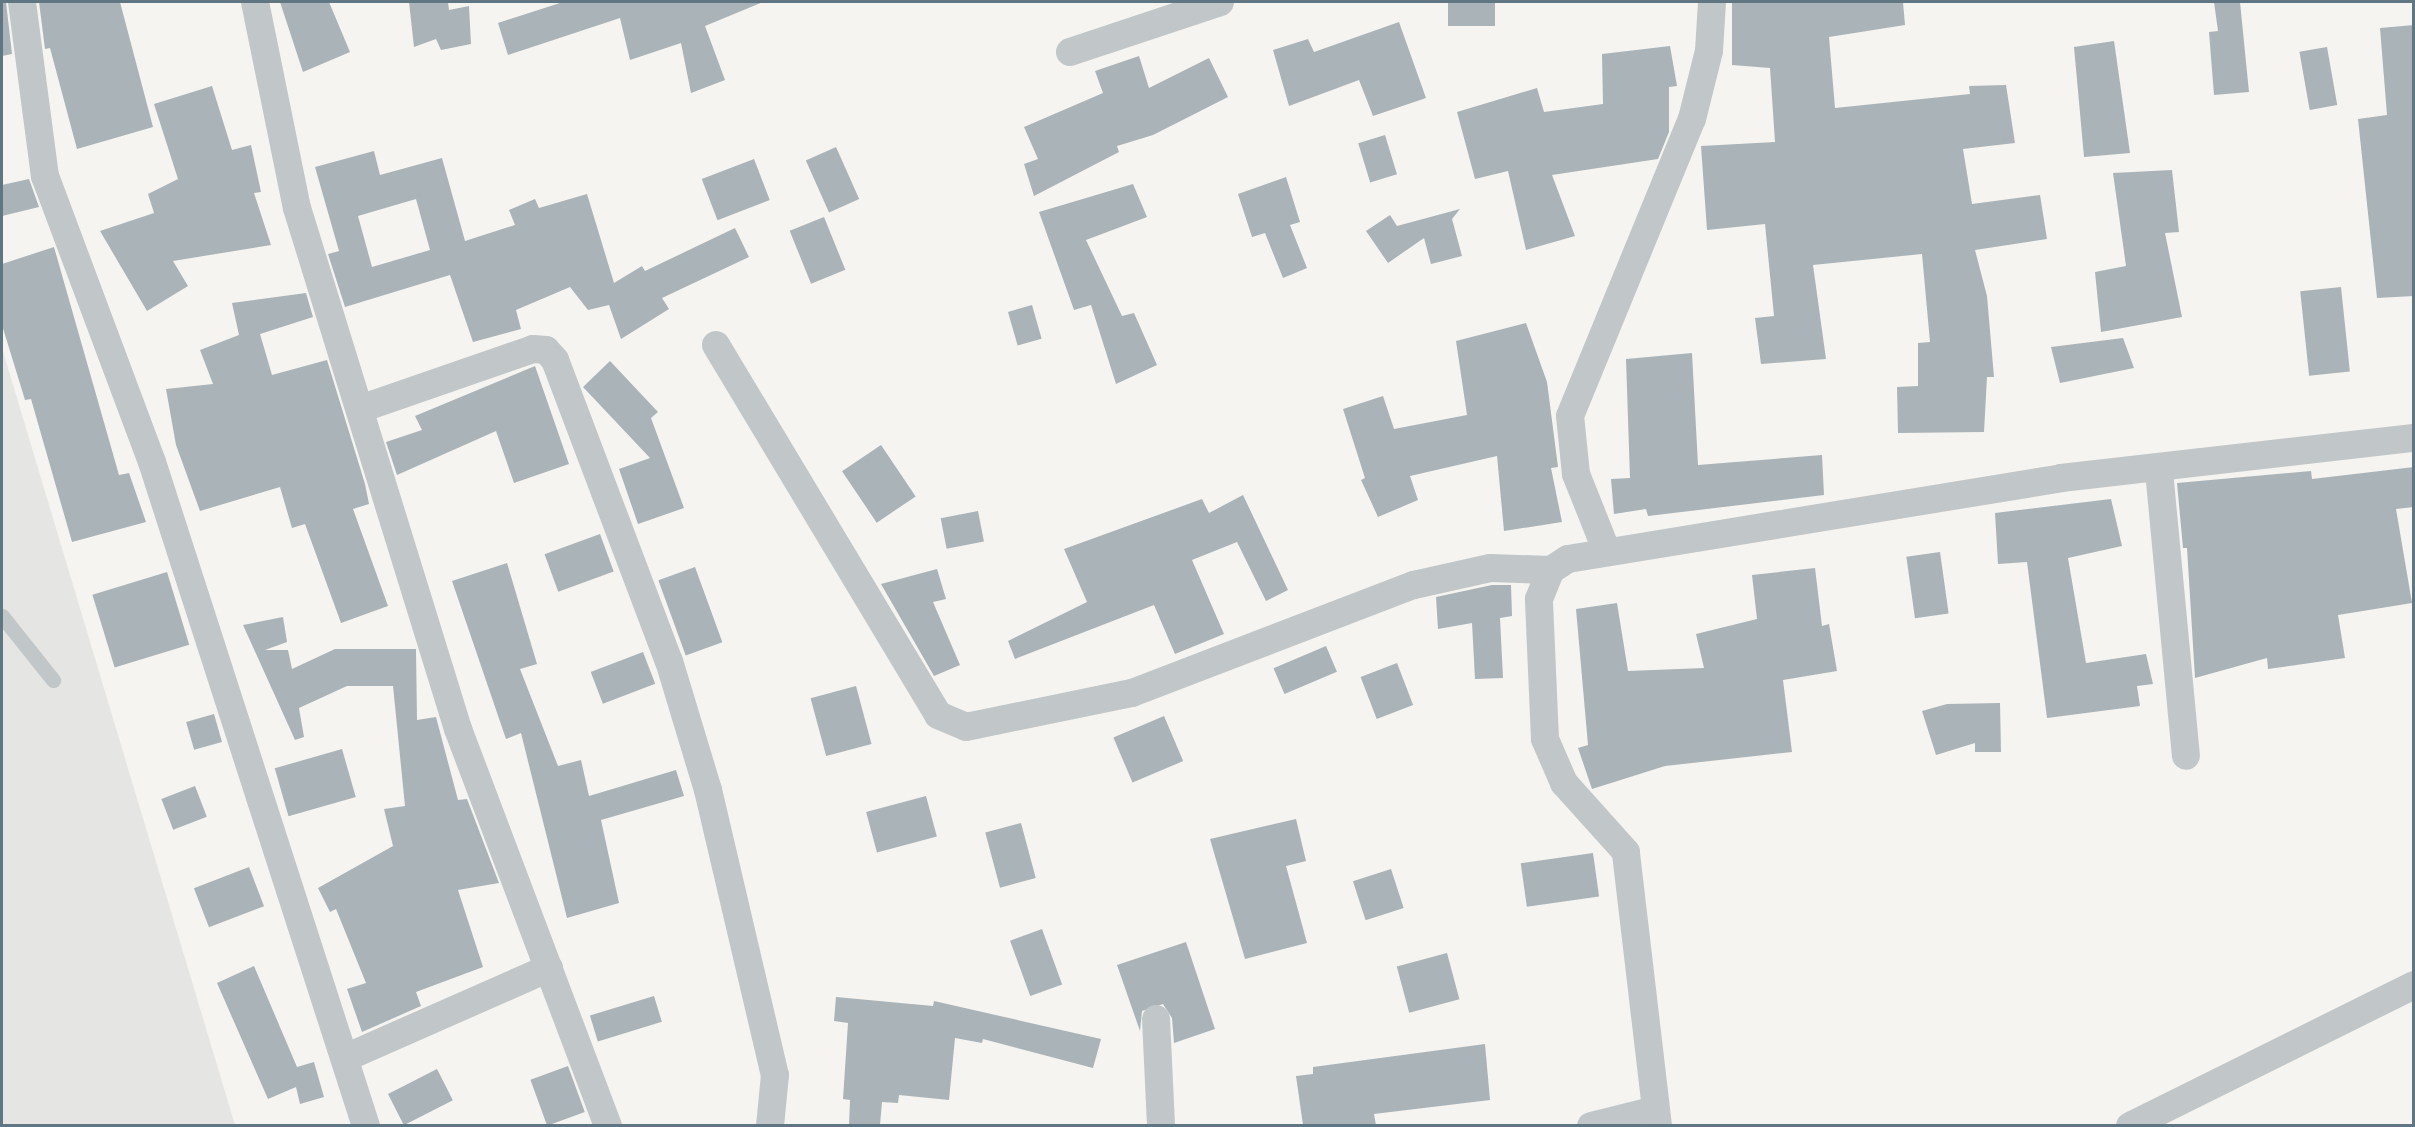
<!DOCTYPE html>
<style>
body{margin:0}
#map{position:relative;width:2415px;height:1127px;overflow:hidden;background:#f5f4f0;font-family:"PT Sans",sans-serif}
div>[style]{position:absolute}
[style*='--x']{left:calc(var(--x)*1px);top:calc(var(--y)*1px);width:calc(var(--w)*1px);rotate:calc(var(--a)*1deg)}
.built>*{inset:0;background:#e5e6e3}
.building>*{inset:0;background:#aab3b8;transform-origin:0 0}
.lane>*{height:15px;margin:-7.5px;padding:0 7.5px;transform-origin:7.5px;border-radius:7.5px;background:#c1c6c8}
.street>*{height:28px;margin:-14px;padding:0 14px;transform-origin:14px;border-radius:14px;background:#c1c6c8}
span{translate:-50% -50%;white-space:nowrap;text-align:center;line-height:1.15;-webkit-text-stroke:6px #fff;paint-order:stroke}
.frame{position:absolute;inset:0;border:3px solid #617683;pointer-events:none}
</style>
<div id="map">
<div class="built">
<i style="clip-path:polygon(2px 346px,2px 348px,235px 1125px,2px 1125px)"></i>
</div>
<div class="building">
<i style="clip-path:polygon(2px 2px,6px 2px,12px 54px,2px 56px)"></i>
<i style="clip-path:polygon(39px 2px,120px 2px,153px 127px,77px 149px,50px 48px,45px 49px)"></i>
<i style="clip-path:polygon(280px 2px,329px 2px,350px 52px,303px 72px)"></i>
<i style="clip-path:polygon(409px 2px,448px 2px,449px 10px,469px 6px,471px 44px,441px 50px,436px 39px,414px 47px)"></i>
<i style="clip-path:polygon(563px 2px,763px 2px,705px 26px,725px 80px,691px 93px,681px 43px,630px 60px,620px 18px,508px 55px,498px 23px)"></i>
<i style="left:1448px;top:2px;width:47px;height:24px"></i>
<i style="clip-path:polygon(1732px 2px,1903px 2px,1905px 25px,1829px 37px,1835px 108px,1970px 94px,1969px 86px,2006px 85px,2015px 143px,1963px 149px,1972px 204px,2040px 195px,2047px 239px,1975px 250px,1987px 296px,1994px 377px,1987px 377px,1984px 432px,1898px 433px,1897px 387px,1918px 386px,1918px 343px,1930px 342px,1922px 254px,1813px 265px,1826px 359px,1761px 364px,1755px 318px,1774px 316px,1765px 224px,1707px 230px,1701px 146px,1775px 142px,1770px 68px,1732px 65px)"></i>
<i style="clip-path:polygon(2214px 2px,2240px 2px,2249px 92px,2214px 95px,2209px 32px,2218px 31px)"></i>
<i style="clip-path:polygon(1399px 22px,1426px 98px,1373px 116px,1359px 80px,1289px 106px,1273px 50px,1308px 39px,1314px 52px)"></i>
<i style="clip-path:polygon(2414px 25px,2414px 296px,2377px 298px,2358px 119px,2387px 115px,2380px 28px)"></i>
<i style="clip-path:polygon(2114px 41px,2130px 153px,2084px 157px,2074px 47px)"></i>
<i style="clip-path:polygon(1670px 46px,1677px 86px,1669px 87px,1669px 132px,1658px 159px,1552px 175px,1575px 236px,1526px 250px,1508px 171px,1475px 179px,1457px 112px,1537px 88px,1544px 112px,1603px 104px,1602px 54px)"></i>
<i style="left:2327px;top:47px;width:59px;height:28px;rotate:80deg"></i>
<i style="clip-path:polygon(1139px 56px,1149px 88px,1209px 58px,1228px 97px,1153px 135px,1117px 146px,1119px 152px,1034px 196px,1024px 164px,1038px 159px,1024px 127px,1103px 93px,1095px 71px)"></i>
<i style="clip-path:polygon(212px 86px,232px 150px,251px 145px,261px 192px,254px 193px,271px 245px,173px 261px,188px 286px,147px 311px,100px 231px,154px 213px,148px 194px,178px 179px,154px 104px)"></i>
<i style="left:1385px;top:135px;width:41px;height:28px;rotate:73deg"></i>
<i style="left:836px;top:147px;width:57px;height:33px;rotate:66deg"></i>
<i style="clip-path:polygon(evenodd,374px 151px,380px 175px,442px 158px,465px 241px,515px 225px,509px 210px,535px 199px,539px 208px,587px 194px,614px 283px,642px 266px,645px 271px,735px 228px,749px 257px,662px 298px,669px 309px,621px 339px,609px 305px,588px 310px,570px 287px,516px 310px,521px 329px,473px 342px,450px 275px,345px 307px,328px 254px,339px 251px,315px 167px,374px 151px,416px 199px,430px 250px,372px 267px,358px 216px,416px 199px)"></i>
<i style="left:754px;top:159px;width:44px;height:56px;rotate:69deg"></i>
<i style="clip-path:polygon(2172px 170px,2179px 232px,2165px 233px,2182px 317px,2101px 332px,2095px 272px,2126px 266px,2113px 173px)"></i>
<i style="clip-path:polygon(1286px 177px,1300px 222px,1290px 225px,1307px 268px,1283px 278px,1265px 233px,1252px 237px,1238px 194px)"></i>
<i style="clip-path:polygon(29px 179px,39px 207px,2px 216px,2px 185px)"></i>
<i style="clip-path:polygon(1133px 184px,1147px 217px,1086px 240px,1122px 316px,1134px 313px,1157px 365px,1116px 384px,1091px 305px,1074px 310px,1039px 212px)"></i>
<i style="clip-path:polygon(1460px 209px,1452px 219px,1462px 256px,1431px 264px,1424px 238px,1388px 263px,1366px 231px,1390px 215px,1397px 226px)"></i>
<i style="left:824px;top:217px;width:57px;height:37px;rotate:68deg"></i>
<i style="clip-path:polygon(54px 247px,119px 475px,129px 473px,146px 522px,72px 542px,31px 399px,25px 400px,2px 325px,2px 264px)"></i>
<i style="left:2341px;top:287px;width:85px;height:41px;rotate:84deg"></i>
<i style="clip-path:polygon(306px 293px,313px 317px,260px 334px,272px 375px,327px 360px,365px 484px,369px 504px,353px 509px,388px 606px,341px 623px,305px 524px,292px 528px,280px 487px,200px 511px,176px 445px,166px 389px,213px 384px,200px 350px,239px 335px,232px 303px)"></i>
<i style="left:1032px;top:305px;width:35px;height:25px;rotate:74deg"></i>
<i style="clip-path:polygon(1526px 323px,1547px 382px,1558px 467px,1551px 468px,1562px 522px,1504px 531px,1497px 456px,1410px 476px,1418px 500px,1378px 517px,1361px 480px,1365px 478px,1343px 409px,1383px 396px,1394px 429px,1467px 415px,1456px 341px)"></i>
<i style="clip-path:polygon(2123px 338px,2134px 368px,2060px 383px,2051px 347px)"></i>
<i style="clip-path:polygon(1692px 353px,1698px 465px,1822px 455px,1824px 495px,1648px 516px,1646px 509px,1614px 514px,1611px 479px,1630px 478px,1626px 359px)"></i>
<i style="clip-path:polygon(610px 361px,658px 412px,651px 418px,684px 508px,638px 524px,619px 469px,650px 458px,583px 387px)"></i>
<i style="clip-path:polygon(535px 366px,569px 464px,514px 483px,496px 431px,397px 475px,386px 442px,422px 430px,415px 416px)"></i>
<i style="left:881px;top:445px;width:62px;height:47px;rotate:56deg"></i>
<i style="clip-path:polygon(2414px 467px,2414px 507px,2396px 509px,2412px 603px,2338px 615px,2345px 658px,2268px 669px,2267px 658px,2195px 678px,2187px 548px,2183px 548px,2177px 483px,2311px 471px,2312px 479px)"></i>
<i style="clip-path:polygon(1243px 495px,1288px 590px,1266px 601px,1237px 542px,1192px 560px,1224px 634px,1175px 654px,1154px 605px,1015px 659px,1008px 641px,1087px 602px,1064px 549px,1202px 499px,1209px 513px)"></i>
<i style="clip-path:polygon(2111px 499px,2122px 546px,2068px 558px,2086px 663px,2146px 654px,2153px 684px,2137px 686px,2140px 706px,2047px 718px,2027px 562px,1998px 564px,1995px 513px)"></i>
<i style="left:978px;top:511px;width:31px;height:38px;rotate:79deg"></i>
<i style="left:600px;top:534px;width:40px;height:59px;rotate:70deg"></i>
<i style="left:1940px;top:552px;width:62px;height:34px;rotate:82deg"></i>
<i style="clip-path:polygon(507px 563px,537px 664px,520px 669px,558px 766px,581px 760px,589px 796px,676px 770px,684px 796px,601px 820px,619px 903px,567px 918px,521px 733px,506px 739px,452px 581px)"></i>
<i style="left:695px;top:567px;width:80px;height:39px;rotate:70deg"></i>
<i style="clip-path:polygon(1815px 568px,1822px 626px,1829px 624px,1837px 671px,1783px 680px,1792px 752px,1665px 766px,1592px 789px,1578px 748px,1588px 745px,1576px 609px,1617px 603px,1628px 671px,1704px 668px,1696px 634px,1757px 619px,1752px 575px)"></i>
<i style="clip-path:polygon(937px 569px,946px 599px,933px 602px,960px 665px,934px 676px,881px 584px)"></i>
<i style="left:167px;top:572px;width:76px;height:78px;rotate:73deg"></i>
<i style="clip-path:polygon(1492px 585px,1511px 585px,1512px 616px,1500px 618px,1503px 678px,1475px 679px,1472px 623px,1438px 629px,1436px 597px)"></i>
<i style="clip-path:polygon(283px 617px,287px 642px,265px 650px,288px 650px,292px 669px,335px 649px,416px 649px,417px 720px,436px 717px,458px 800px,467px 799px,499px 883px,458px 890px,483px 967px,416px 992px,421px 1006px,362px 1032px,347px 989px,366px 983px,336px 909px,330px 912px,318px 888px,393px 846px,384px 809px,405px 806px,393px 686px,347px 686px,299px 708px,304px 737px,295px 740px,243px 625px)"></i>
<i style="left:1326px;top:646px;width:28px;height:57px;rotate:67deg"></i>
<i style="left:643px;top:652px;width:34px;height:56px;rotate:69deg"></i>
<i style="left:1397px;top:663px;width:45px;height:39px;rotate:69deg"></i>
<i style="left:856px;top:686px;width:60px;height:47px;rotate:75deg"></i>
<i style="clip-path:polygon(2000px 703px,2001px 752px,1975px 752px,1975px 743px,1936px 755px,1922px 711px,1947px 704px)"></i>
<i style="left:214px;top:714px;width:29px;height:29px;rotate:74deg"></i>
<i style="left:1164px;top:716px;width:49px;height:55px;rotate:67deg"></i>
<i style="left:342px;top:749px;width:50px;height:70px;rotate:74deg"></i>
<i style="left:195px;top:786px;width:33px;height:36px;rotate:69deg"></i>
<i style="left:926px;top:796px;width:42px;height:62px;rotate:75deg"></i>
<i style="clip-path:polygon(1296px 819px,1306px 861px,1286px 866px,1307px 943px,1245px 959px,1210px 839px)"></i>
<i style="left:1021px;top:823px;width:57px;height:37px;rotate:75deg"></i>
<i style="left:1593px;top:853px;width:44px;height:73px;rotate:82deg"></i>
<i style="left:249px;top:867px;width:42px;height:59px;rotate:69deg"></i>
<i style="left:1391px;top:869px;width:41px;height:40px;rotate:72deg"></i>
<i style="left:1042px;top:929px;width:59px;height:34px;rotate:70deg"></i>
<i style="clip-path:polygon(1186px 942px,1215px 1029px,1174px 1043px,1172px 1018px,1163px 1004px,1142px 1011px,1140px 1031px,1117px 965px)"></i>
<i style="left:1447px;top:953px;width:48px;height:52px;rotate:75deg"></i>
<i style="clip-path:polygon(254px 966px,297px 1067px,314px 1062px,324px 1097px,300px 1104px,296px 1087px,268px 1099px,217px 983px)"></i>
<i style="left:654px;top:996px;width:27px;height:67px;rotate:73deg"></i>
<i style="clip-path:polygon(836px 997px,933px 1006px,934px 1001px,1101px 1039px,1093px 1068px,983px 1039px,982px 1043px,955px 1038px,949px 1100px,899px 1095px,898px 1103px,882px 1102px,880px 1125px,849px 1125px,850px 1100px,843px 1099px,848px 1023px,834px 1021px)"></i>
<i style="clip-path:polygon(1485px 1044px,1490px 1100px,1374px 1114px,1376px 1125px,1303px 1125px,1296px 1076px,1313px 1074px,1313px 1067px)"></i>
<i style="left:568px;top:1066px;width:49px;height:40px;rotate:70deg"></i>
<i style="left:437px;top:1069px;width:35px;height:55px;rotate:63deg"></i>
</div>
<div class="lane">
<i style="--x:2;--y:616;--w:82;--a:51.4"></i>
</div>
<div class="street">
<i style="--x:22;--y:2;--w:176;--a:82.5"></i>
<i style="--x:45;--y:176;--w:305;--a:69.5"></i>
<i style="--x:152;--y:462;--w:698;--a:72.14"></i>
<i style="--x:255;--y:2;--w:210;--a:78.5"></i>
<i style="--x:297;--y:208;--w:545;--a:72.83"></i>
<i style="--x:458;--y:729;--w:424;--a:69.3"></i>
<i style="--x:1070;--y:52;--w:158;--a:-18.4"></i>
<i style="--x:716;--y:345;--w:431;--a:59"></i>
<i style="--x:938;--y:715;--w:30;--a:23"></i>
<i style="--x:966;--y:727;--w:169;--a:-11.6"></i>
<i style="--x:1132;--y:693;--w:302;--a:-21"></i>
<i style="--x:1414;--y:585;--w:78;--a:-12.6"></i>
<i style="--x:1490;--y:568;--w:61;--a:1.9"></i>
<i style="--x:360;--y:409;--w:183;--a:-19.1"></i>
<i style="--x:533;--y:349;--w:13;--a:4"></i>
<i style="--x:546;--y:350;--w:13;--a:48"></i>
<i style="--x:555;--y:360;--w:322;--a:69.3"></i>
<i style="--x:669;--y:661;--w:135;--a:73.2"></i>
<i style="--x:708;--y:790;--w:293;--a:76.8"></i>
<i style="--x:775;--y:1075;--w:51;--a:95.6"></i>
<i style="--x:2159;--y:471;--w:286;--a:84.6"></i>
<i style="--x:1607;--y:552;--w:84;--a:-111.7"></i>
<i style="--x:1576;--y:474;--w:58;--a:-95.9"></i>
<i style="--x:1570;--y:416;--w:321;--a:-67.7"></i>
<i style="--x:1692;--y:119;--w:70;--a:-76"></i>
<i style="--x:1709;--y:51;--w:49;--a:-86.5"></i>
<i style="--x:1156;--y:1019;--w:107;--a:87.3"></i>
<i style="--x:345;--y:1058;--w:223;--a:-23.8"></i>
<i style="--x:1591;--y:1126;--w:66;--a:-14"></i>
<i style="--x:1658;--y:1126;--w:276;--a:-96.7"></i>
<i style="--x:1626;--y:852;--w:93;--a:-131.9"></i>
<i style="--x:1564;--y:783;--w:48;--a:-113.4"></i>
<i style="--x:1545;--y:739;--w:140;--a:-92.5"></i>
<i style="--x:1539;--y:599;--w:31;--a:-68"></i>
<i style="--x:1551;--y:570;--w:20;--a:-33"></i>
<i style="--x:1568;--y:559;--w:500;--a:-9.3"></i>
<i style="--x:2061;--y:478;--w:355;--a:-6.5"></i>
<i style="--x:2130;--y:1126;--w:317;--a:-26.4"></i>
</div>
<div class="frame"></div>
</div>
